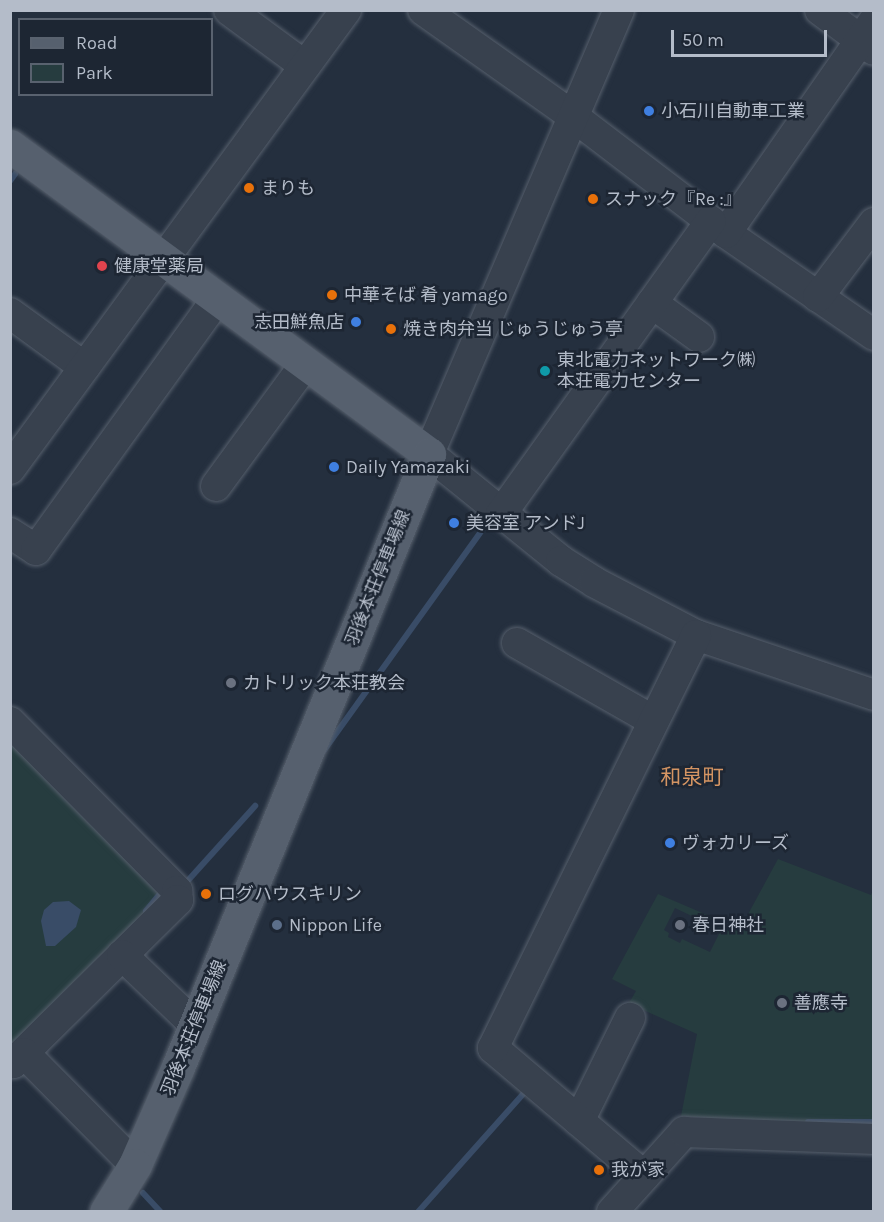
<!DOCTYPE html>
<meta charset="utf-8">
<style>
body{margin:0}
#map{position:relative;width:884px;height:1222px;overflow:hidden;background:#242f3e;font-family:Karla,"Noto Sans JP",sans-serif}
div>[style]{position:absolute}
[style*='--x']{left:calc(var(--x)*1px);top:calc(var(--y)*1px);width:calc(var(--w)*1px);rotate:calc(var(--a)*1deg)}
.green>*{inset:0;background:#263c3f}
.water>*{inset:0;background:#394c67}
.stream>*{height:6px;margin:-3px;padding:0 3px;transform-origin:3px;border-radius:3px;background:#394c67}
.roads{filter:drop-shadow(0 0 2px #565f6c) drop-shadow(0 0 2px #565f6c)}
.minor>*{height:30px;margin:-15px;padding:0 15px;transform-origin:15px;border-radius:15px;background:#38414e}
.major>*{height:33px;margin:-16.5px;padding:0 16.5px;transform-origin:16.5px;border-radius:16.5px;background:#56606e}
.dots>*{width:16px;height:16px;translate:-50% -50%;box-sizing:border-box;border:3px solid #1d2633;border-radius:50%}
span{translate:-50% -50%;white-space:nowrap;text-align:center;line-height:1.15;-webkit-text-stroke:5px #1d2633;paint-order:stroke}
.poi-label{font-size:18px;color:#b4bcc9}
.left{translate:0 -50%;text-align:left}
.right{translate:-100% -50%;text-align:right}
.street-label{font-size:18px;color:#b4bcc9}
.quarter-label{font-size:21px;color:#d59563}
.frame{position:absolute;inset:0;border:12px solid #b4bcc9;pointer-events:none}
.legend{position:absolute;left:18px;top:18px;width:195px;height:78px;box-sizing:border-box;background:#1d2633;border:2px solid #59626f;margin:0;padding:8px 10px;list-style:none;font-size:18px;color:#b4bcc9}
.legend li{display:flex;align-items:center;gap:12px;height:30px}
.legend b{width:30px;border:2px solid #59626f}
.scale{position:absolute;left:671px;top:30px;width:156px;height:27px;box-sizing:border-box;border:3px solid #b4bcc9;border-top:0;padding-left:8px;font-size:18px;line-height:21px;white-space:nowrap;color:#b4bcc9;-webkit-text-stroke:4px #1d2633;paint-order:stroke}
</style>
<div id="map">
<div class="green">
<i style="clip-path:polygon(10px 725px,176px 897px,10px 1051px)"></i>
<i style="clip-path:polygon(evenodd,778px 859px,871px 895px,873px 890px,873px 1130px,681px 1116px,697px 1034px,641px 1009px,626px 1008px,636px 991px,612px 979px,658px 894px,740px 929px,778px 859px,675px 908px,721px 930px,710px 952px,682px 939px,680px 943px,668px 937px,669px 933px,664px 930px,675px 908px)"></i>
</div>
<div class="water">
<i style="clip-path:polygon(69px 901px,81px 910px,76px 927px,55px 946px,46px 946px,41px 921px,44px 910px,53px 902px)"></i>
</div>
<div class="stream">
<i style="--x:10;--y:181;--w:9;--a:-54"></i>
<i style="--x:322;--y:753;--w:284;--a:-54.3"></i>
<i style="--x:183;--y:886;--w:108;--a:-48"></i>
<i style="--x:146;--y:911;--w:27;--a:-51"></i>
<i style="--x:808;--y:1122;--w:66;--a:0"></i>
<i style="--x:143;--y:1193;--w:26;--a:47"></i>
<i style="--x:418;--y:1212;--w:161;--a:-48.3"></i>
</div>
<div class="roads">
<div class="minor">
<i style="--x:229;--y:10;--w:94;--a:36.4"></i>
<i style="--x:423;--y:10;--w:185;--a:35.3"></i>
<i style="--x:574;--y:117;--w:191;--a:37.3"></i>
<i style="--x:726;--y:233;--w:180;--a:34.6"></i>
<i style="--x:619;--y:10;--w:483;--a:113.2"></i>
<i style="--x:429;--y:454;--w:170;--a:39"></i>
<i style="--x:561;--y:561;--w:39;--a:32"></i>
<i style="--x:594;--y:582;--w:115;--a:27.5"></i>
<i style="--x:696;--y:635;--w:188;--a:18.6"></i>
<i style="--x:820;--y:10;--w:67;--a:36.5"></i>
<i style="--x:726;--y:233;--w:259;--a:-55.1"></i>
<i style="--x:818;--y:297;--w:93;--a:-52.9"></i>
<i style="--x:652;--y:303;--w:58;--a:35.9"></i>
<i style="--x:10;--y:313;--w:92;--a:36.1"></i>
<i style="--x:10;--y:469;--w:569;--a:-53.79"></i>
<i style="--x:216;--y:486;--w:152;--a:-53.8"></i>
<i style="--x:501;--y:514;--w:360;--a:-54.4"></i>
<i style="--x:10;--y:533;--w:31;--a:33"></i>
<i style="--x:36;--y:550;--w:309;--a:-54.2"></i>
<i style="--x:517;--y:643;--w:155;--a:29.7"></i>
<i style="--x:10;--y:722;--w:238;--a:45.3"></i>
<i style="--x:177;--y:891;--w:9;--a:84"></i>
<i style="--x:178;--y:900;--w:232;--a:135.3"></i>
<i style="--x:13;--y:1063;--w:4;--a:-146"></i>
<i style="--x:122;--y:955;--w:101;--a:43.8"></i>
<i style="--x:24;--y:1053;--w:158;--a:45.3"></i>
<i style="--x:579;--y:1121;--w:115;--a:-63.7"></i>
<i style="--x:644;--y:1176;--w:198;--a:-139.7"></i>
<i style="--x:493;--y:1048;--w:460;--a:-63.8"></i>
<i style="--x:612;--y:1212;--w:108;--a:-48"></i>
<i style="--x:684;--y:1132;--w:190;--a:2.1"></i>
</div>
<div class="major">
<i style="--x:10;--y:146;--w:520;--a:36.32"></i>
<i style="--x:429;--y:454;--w:662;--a:112.27"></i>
<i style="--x:178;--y:1067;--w:107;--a:113.7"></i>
<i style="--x:135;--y:1165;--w:55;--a:121.7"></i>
</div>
</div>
<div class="dots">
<i style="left:649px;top:111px;background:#3f7fe0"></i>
<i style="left:249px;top:188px;background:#e8710a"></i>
<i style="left:593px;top:199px;background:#e8710a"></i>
<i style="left:102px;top:266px;background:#e0444e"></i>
<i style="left:332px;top:295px;background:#e8710a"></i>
<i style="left:356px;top:322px;background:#3f7fe0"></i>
<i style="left:391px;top:329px;background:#e8710a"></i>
<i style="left:545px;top:371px;background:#0f9aa8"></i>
<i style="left:334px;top:467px;background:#3f7fe0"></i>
<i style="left:454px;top:523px;background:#3f7fe0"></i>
<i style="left:231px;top:683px;background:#6b7280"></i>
<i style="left:670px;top:843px;background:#3f7fe0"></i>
<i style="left:206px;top:894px;background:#e8710a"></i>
<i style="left:277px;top:925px;background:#5c6f8a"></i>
<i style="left:680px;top:925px;background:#6b7280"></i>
<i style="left:782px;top:1003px;background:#6b7280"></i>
<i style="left:599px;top:1170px;background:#e8710a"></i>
</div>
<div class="poi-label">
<span class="left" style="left:661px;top:111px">小石川自動車工業</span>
<span class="left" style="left:261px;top:188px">まりも</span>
<span class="left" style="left:605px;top:199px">スナック『Re :』</span>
<span class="left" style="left:114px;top:266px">健康堂薬局</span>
<span class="left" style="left:344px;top:295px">中華そば 肴 yamago</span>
<span class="right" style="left:344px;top:322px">志田鮮魚店</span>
<span class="left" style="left:403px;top:329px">焼き肉弁当 じゅうじゅう亭</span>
<span class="left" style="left:557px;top:371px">東北電力ネットワーク㈱<br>本荘電力センター</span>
<span class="left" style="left:346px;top:467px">Daily Yamazaki</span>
<span class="left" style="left:466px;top:523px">美容室 アンドJ</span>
<span class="left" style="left:243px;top:683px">カトリック本荘教会</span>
<span class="left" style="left:682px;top:843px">ヴォカリーズ</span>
<span class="left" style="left:218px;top:894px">ログハウスキリン</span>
<span class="left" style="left:289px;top:925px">Nippon Life</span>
<span class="left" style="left:692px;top:925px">春日神社</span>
<span class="left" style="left:794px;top:1003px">善應寺</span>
<span class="left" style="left:611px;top:1170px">我が家</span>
</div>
<div class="street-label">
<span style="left:378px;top:578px;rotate:-68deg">羽後本荘停車場線</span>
<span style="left:194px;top:1028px;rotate:-68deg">羽後本荘停車場線</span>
</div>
<div class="quarter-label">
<span style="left:692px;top:777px">和泉町</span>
</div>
<div class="frame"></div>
<ul class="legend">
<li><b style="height:8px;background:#56606e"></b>Road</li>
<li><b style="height:16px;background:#263c3f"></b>Park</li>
</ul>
<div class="scale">50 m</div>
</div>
